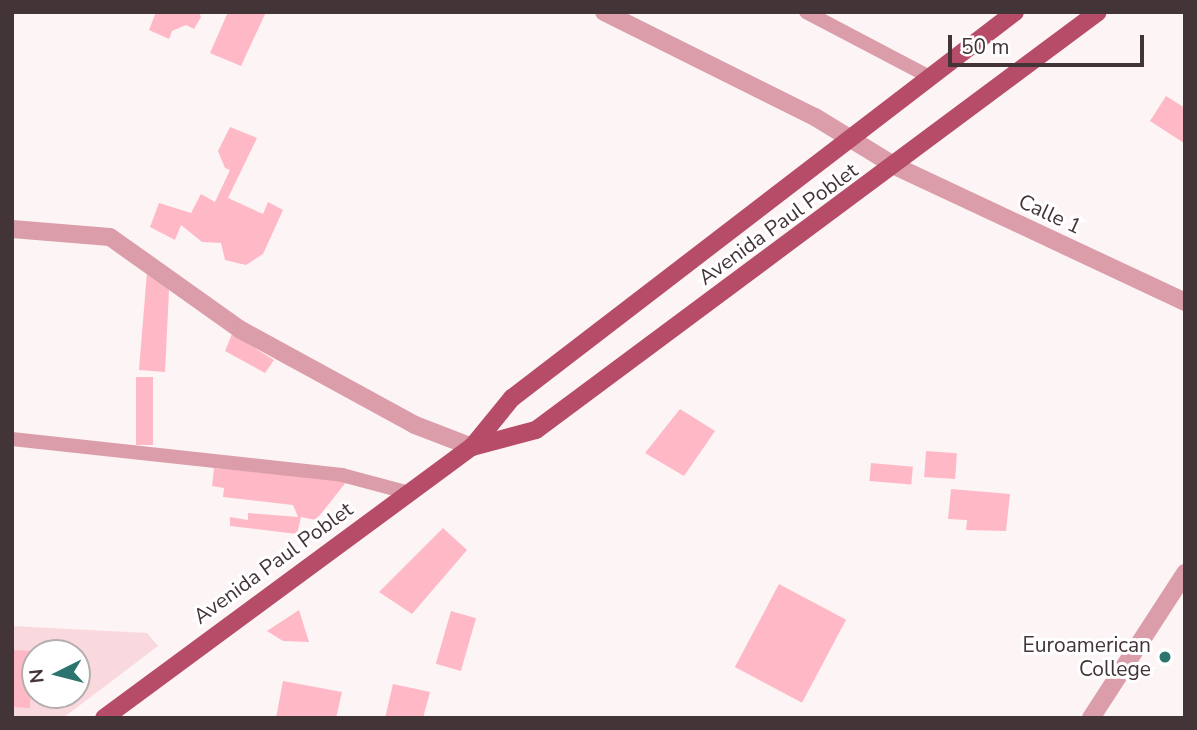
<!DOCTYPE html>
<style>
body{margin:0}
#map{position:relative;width:1197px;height:730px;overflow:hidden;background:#fdf4f6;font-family:"Nunito Sans",sans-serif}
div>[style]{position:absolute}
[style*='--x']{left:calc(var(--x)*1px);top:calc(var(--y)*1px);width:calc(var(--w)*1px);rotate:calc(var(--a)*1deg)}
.green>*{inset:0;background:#fad9de}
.building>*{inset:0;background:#ffb8c6;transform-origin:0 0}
.lane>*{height:14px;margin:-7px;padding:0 7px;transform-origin:7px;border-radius:7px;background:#da9da9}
.street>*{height:18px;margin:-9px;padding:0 9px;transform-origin:9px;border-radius:9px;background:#da9da9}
.primary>*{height:18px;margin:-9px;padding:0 9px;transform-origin:9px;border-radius:9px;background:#b64c68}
.dots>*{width:19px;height:19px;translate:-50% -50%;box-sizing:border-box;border:4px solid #fff;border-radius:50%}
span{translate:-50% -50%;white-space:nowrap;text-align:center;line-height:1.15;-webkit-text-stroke:6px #fff;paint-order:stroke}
.street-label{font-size:21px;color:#433437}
.poi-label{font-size:21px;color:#433437}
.right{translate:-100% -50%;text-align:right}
.frame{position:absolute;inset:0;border:14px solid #433437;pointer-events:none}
.north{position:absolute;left:21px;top:639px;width:70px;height:70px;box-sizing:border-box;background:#fff;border:2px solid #b4aeaf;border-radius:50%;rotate:264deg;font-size:19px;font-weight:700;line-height:28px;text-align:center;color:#433437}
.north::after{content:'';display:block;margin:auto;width:24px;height:32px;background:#2c756f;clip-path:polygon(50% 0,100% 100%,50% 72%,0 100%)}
.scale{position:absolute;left:948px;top:35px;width:196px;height:32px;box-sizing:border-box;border:4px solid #433437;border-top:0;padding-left:9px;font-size:21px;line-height:24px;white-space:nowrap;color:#433437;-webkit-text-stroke:5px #fff;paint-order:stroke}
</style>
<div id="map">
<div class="green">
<i style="clip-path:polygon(evenodd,12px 626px,147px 633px,158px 646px,63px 718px,12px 718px,12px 626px,35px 653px,77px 653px,77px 695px,35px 695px,35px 653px)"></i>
</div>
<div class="building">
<i style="clip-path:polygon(156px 12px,199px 12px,201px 17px,194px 29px,186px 25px,172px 31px,169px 39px,149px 30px)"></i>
<i style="clip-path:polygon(228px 12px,266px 12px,241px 66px,210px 53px)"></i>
<i style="clip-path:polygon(1166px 96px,1185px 108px,1184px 143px,1150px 121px)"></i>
<i style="clip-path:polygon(230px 127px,257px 138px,228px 198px,263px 214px,268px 202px,283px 210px,263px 254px,246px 265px,225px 260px,221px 243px,202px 242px,181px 225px,175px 240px,150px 227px,159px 203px,191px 213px,201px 194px,215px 202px,230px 170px,225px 168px,218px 151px)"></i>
<i style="clip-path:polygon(147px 272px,169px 290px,165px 372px,139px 370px)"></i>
<i style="clip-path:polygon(232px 334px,274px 360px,265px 373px,225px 351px)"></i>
<i style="left:136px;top:377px;width:17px;height:68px"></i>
<i style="clip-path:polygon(680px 409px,715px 431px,684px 476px,645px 453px)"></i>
<i style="left:926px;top:451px;width:31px;height:26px;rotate:4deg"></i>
<i style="left:871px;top:463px;width:42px;height:18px;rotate:5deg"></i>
<i style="clip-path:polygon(214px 468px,347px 481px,316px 520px,301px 517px,297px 534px,230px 526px,230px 517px,248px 520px,248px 513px,298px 517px,293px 505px,223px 497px,224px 488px,212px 486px)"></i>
<i style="clip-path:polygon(951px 489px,1010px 494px,1006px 531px,966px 530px,967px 520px,948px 519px)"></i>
<i style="clip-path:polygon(443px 528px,467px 550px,412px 614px,379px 592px)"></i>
<i style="left:779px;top:584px;width:76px;height:94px;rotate:28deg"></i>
<i style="clip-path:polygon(299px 610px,309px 642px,283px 641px,267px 631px)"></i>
<i style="left:451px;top:611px;width:26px;height:55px;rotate:16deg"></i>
<i style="clip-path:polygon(12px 650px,33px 651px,30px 708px,12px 707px)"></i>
<i style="clip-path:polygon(283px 681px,342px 692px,336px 718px,276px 718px)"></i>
<i style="clip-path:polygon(393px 684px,430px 692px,423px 718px,385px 718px)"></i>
</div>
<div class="lane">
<i style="--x:806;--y:12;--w:140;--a:27.7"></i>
<i style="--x:12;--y:439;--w:332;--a:6.2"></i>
<i style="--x:342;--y:475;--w:69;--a:15"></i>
</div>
<div class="street">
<i style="--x:604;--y:12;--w:236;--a:26.5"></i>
<i style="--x:815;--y:117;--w:94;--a:31.5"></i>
<i style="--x:895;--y:166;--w:320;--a:25.1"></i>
<i style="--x:12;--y:229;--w:98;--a:4.7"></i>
<i style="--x:110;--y:237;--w:161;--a:35.4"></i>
<i style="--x:241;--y:330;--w:198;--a:28.6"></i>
<i style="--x:415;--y:425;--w:61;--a:21.1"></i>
<i style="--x:1091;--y:718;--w:173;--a:-57"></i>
</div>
<div class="primary">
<i style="--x:472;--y:447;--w:66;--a:-14.9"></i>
<i style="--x:536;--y:430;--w:700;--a:-36.64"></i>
<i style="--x:104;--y:718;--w:457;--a:-36.4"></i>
<i style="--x:472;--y:447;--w:63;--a:-50.8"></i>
<i style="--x:512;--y:398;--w:634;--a:-37.5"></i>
</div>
<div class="dots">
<i style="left:1165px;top:657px;background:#2c756f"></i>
</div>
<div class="street-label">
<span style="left:1050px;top:214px;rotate:25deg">Calle 1</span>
<span style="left:778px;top:224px;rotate:-36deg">Avenida Paul Poblet</span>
<span style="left:273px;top:563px;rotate:-36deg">Avenida Paul Poblet</span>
</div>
<div class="poi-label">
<span class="right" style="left:1151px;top:657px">Euroamerican<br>College</span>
</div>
<div class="frame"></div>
<div class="north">N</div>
<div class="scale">50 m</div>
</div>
